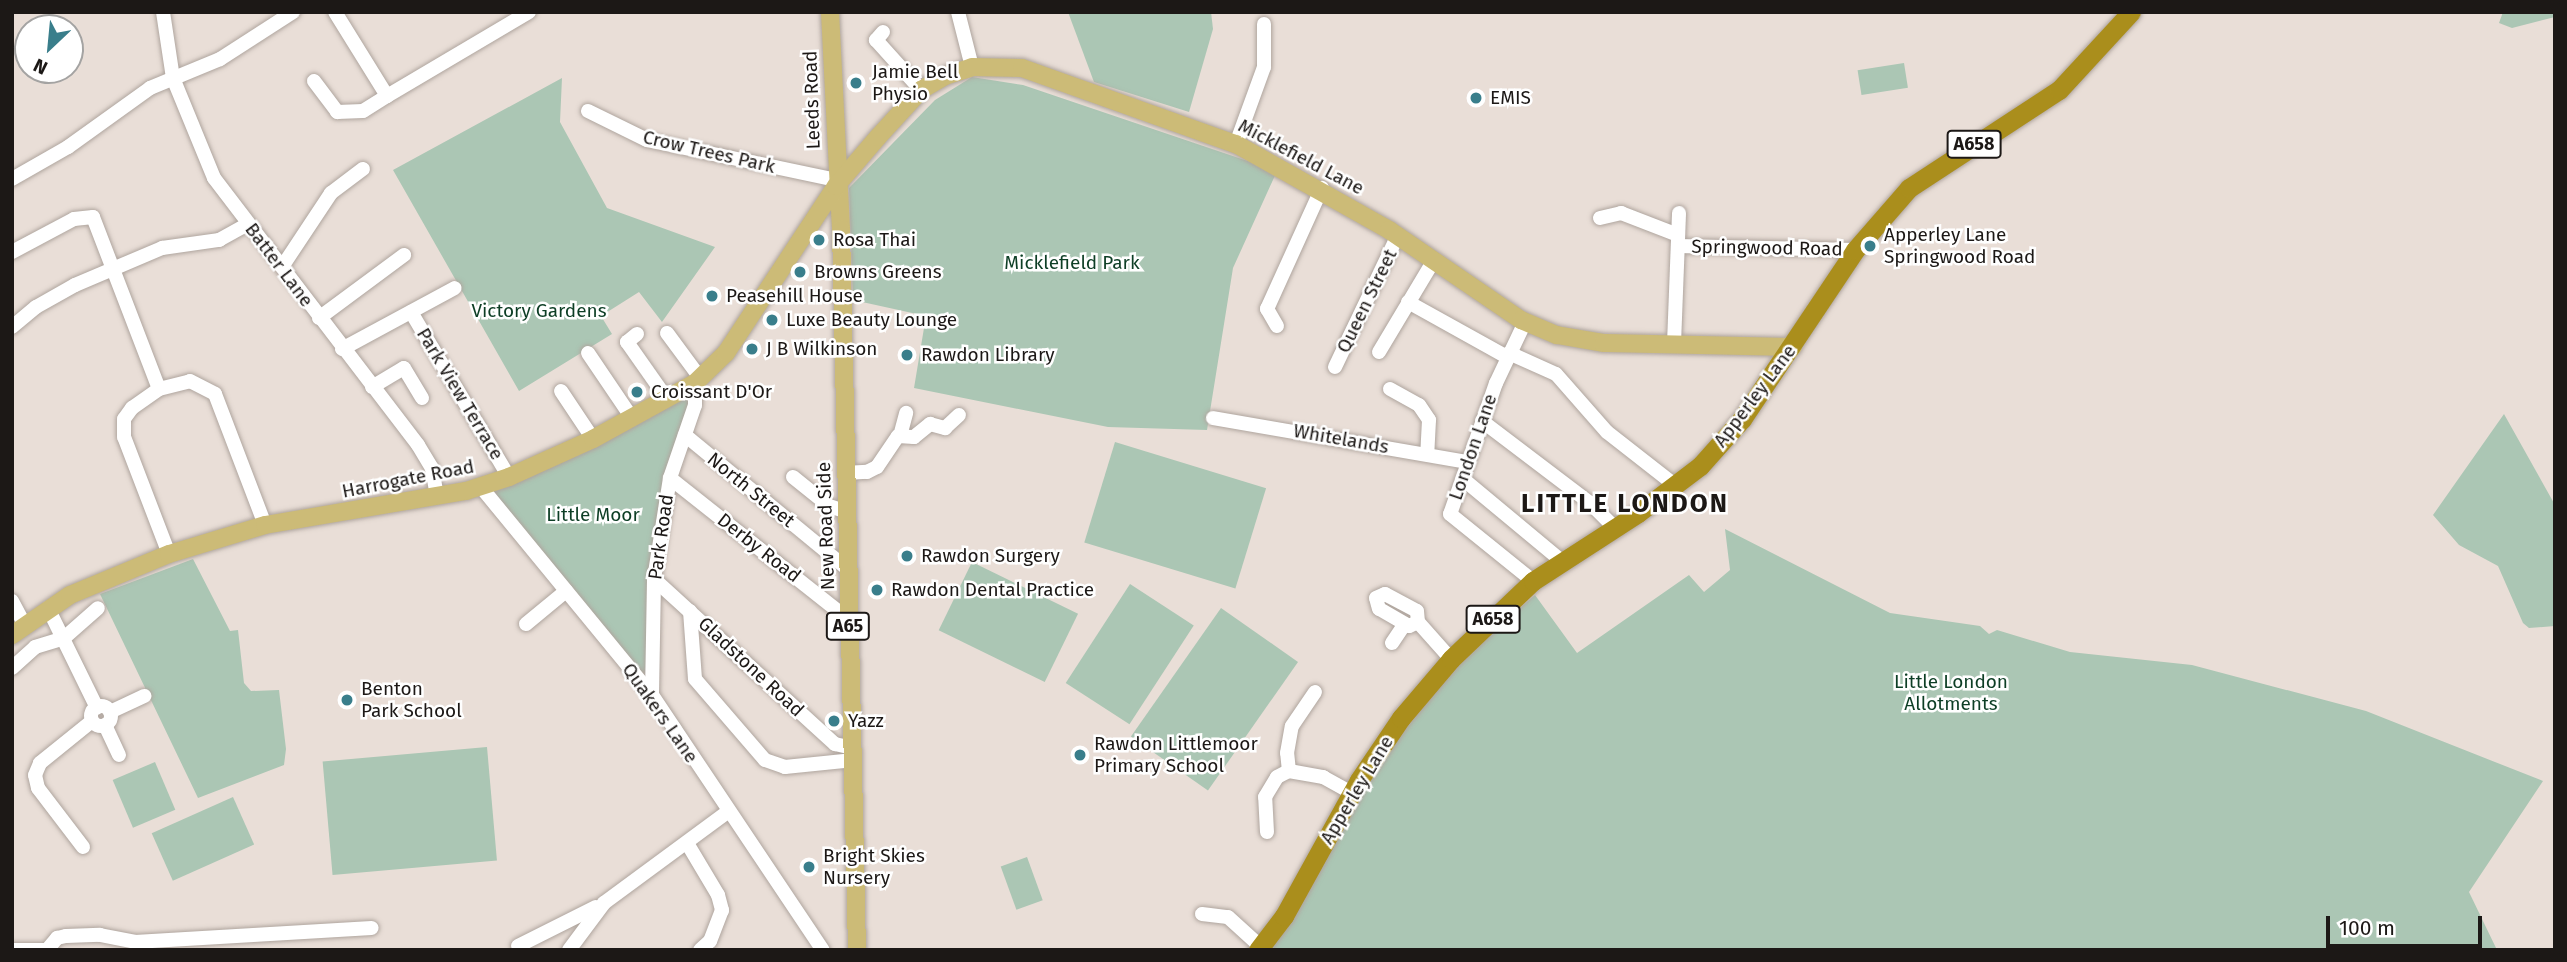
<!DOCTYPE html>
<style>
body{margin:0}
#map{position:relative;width:2567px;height:962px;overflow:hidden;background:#e9ded7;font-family:"Fira Sans",sans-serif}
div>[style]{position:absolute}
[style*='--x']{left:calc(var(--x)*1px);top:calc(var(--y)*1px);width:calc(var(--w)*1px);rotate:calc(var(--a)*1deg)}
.green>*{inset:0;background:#abc6b4;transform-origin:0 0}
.roads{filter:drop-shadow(0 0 2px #afa59e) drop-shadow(0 0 2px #afa59e)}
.minor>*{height:14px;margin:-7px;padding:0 7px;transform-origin:7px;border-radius:7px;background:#fff}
.minor>.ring{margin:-7px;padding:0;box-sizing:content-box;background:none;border:14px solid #fff;border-radius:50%}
.major>*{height:18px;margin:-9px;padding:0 9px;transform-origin:9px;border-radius:9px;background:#cb7}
.highway>*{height:19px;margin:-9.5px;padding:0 9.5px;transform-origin:9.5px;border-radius:9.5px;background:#aa8e1c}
.dots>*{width:19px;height:19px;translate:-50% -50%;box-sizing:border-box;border:4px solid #fff;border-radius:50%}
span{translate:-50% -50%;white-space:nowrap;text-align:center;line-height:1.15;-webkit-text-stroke:5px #fff;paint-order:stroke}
.shield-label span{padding:2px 5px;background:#fff;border:2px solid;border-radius:5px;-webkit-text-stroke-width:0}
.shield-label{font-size:18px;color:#1c1816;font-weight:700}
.poi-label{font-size:19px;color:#1c1816}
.left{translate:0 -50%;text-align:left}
.street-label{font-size:19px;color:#1c1816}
.park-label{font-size:19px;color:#0d3e25}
.district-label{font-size:26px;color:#1c1816;font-weight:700;letter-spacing:2px}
.frame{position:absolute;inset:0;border:14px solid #1c1816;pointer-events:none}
.north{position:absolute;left:14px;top:14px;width:70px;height:70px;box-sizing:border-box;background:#fff;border:2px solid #a4a3a2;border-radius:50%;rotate:206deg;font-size:19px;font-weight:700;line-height:28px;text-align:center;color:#1c1816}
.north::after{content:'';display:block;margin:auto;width:24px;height:32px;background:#397e8b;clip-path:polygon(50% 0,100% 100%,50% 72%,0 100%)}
.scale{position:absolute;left:2326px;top:916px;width:156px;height:32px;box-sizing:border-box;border:4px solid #1c1816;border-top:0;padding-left:9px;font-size:21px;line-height:24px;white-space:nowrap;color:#1c1816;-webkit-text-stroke:5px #fff;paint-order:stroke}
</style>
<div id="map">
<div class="green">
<i style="clip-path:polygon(1068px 12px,1211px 12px,1213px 29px,1189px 112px,1094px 82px)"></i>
<i style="clip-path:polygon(2503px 12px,2555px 12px,2555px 17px,2512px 28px,2499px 23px)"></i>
<i style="left:1904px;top:63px;width:25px;height:47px;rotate:81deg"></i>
<i style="clip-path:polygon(972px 77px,1023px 85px,1277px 171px,1233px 268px,1207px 430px,1108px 427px,914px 388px,926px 316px,853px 300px,849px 188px,935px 100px)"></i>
<i style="clip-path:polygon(562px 78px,560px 122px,607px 208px,715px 247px,662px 322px,639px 292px,601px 316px,612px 334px,519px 391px,393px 170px)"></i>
<i style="clip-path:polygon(695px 383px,654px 579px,652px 695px,481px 487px)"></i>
<i style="clip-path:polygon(2504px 414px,2555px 505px,2555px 626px,2529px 628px,2523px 623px,2498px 566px,2459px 545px,2433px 515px)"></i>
<i style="left:1115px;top:442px;width:158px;height:105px;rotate:17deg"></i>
<i style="clip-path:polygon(1725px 529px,1890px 613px,1980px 626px,1989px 634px,1997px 630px,2070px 652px,2192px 665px,2366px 711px,2543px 781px,2469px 892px,2497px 950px,1269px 950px,1287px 929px,1324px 855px,1391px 747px,1466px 655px,1535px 595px,1577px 653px,1689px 575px,1704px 592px,1730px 570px)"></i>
<i style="clip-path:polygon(193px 559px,230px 631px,238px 630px,244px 683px,251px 691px,279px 690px,286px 749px,284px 765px,198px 798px,100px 594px)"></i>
<i style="left:972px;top:562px;width:118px;height:76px;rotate:26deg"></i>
<i style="left:1130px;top:584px;width:76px;height:118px;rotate:33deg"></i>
<i style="left:1221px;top:608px;width:94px;height:157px;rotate:35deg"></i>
<i style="left:487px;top:747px;width:114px;height:165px;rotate:85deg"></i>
<i style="left:155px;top:762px;width:52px;height:46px;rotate:67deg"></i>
<i style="left:233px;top:797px;width:52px;height:89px;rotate:66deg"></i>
<i style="left:1027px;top:857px;width:46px;height:28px;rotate:70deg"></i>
</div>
<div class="roads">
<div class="minor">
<i style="--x:163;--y:12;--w:67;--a:81.4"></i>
<i style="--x:173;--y:78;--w:108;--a:67.7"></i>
<i style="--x:214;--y:178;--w:336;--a:52.6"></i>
<i style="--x:418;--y:445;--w:27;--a:59"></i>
<i style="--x:432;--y:468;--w:29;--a:80"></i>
<i style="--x:335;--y:12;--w:99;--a:58.2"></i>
<i style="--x:387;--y:96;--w:165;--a:-30.6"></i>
<i style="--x:958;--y:12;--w:57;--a:75.7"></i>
<i style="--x:883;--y:32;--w:11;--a:131"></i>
<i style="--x:876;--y:40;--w:67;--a:48"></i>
<i style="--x:314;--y:81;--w:39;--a:53"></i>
<i style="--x:337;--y:112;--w:26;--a:-2"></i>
<i style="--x:363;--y:111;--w:28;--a:-32"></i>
<i style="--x:588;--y:111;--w:66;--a:26.2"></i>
<i style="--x:647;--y:140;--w:193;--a:11.9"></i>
<i style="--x:1236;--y:144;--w:82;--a:-70"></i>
<i style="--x:1264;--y:67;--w:43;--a:-90"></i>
<i style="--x:12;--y:179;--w:64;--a:-29.7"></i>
<i style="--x:68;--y:147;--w:101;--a:-35.7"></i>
<i style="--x:150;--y:88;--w:76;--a:-22.5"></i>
<i style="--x:220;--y:59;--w:87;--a:-32.8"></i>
<i style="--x:1600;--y:218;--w:22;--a:-13"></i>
<i style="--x:1621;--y:213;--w:61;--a:21.1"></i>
<i style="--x:1678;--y:246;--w:177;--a:1.3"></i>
<i style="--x:12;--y:252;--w:70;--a:-28"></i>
<i style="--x:74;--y:219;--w:19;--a:-6"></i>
<i style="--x:93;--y:217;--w:184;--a:69"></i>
<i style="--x:282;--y:267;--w:89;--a:-56.5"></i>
<i style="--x:331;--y:193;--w:40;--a:-37"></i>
<i style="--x:1408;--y:302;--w:113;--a:29.1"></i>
<i style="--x:411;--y:312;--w:192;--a:59.3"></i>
<i style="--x:319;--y:318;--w:106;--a:-36.5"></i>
<i style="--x:1525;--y:322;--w:68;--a:115.4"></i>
<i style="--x:1496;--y:383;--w:139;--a:109.3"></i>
<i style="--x:1450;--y:514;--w:107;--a:38.9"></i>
<i style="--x:1277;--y:326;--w:20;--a:-120"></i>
<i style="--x:1267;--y:309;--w:133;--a:-65.6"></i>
<i style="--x:12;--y:327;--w:31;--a:-40"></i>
<i style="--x:36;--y:307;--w:45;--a:-29.4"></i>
<i style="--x:75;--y:285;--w:95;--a:-23"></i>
<i style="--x:162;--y:248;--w:58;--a:-8"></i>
<i style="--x:219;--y:240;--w:33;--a:-29"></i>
<i style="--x:667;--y:333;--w:57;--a:53.5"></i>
<i style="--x:637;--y:334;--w:13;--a:141"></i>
<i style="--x:627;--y:342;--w:70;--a:54.9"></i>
<i style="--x:1674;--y:344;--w:131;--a:-87.8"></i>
<i style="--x:342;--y:349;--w:128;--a:-28.4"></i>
<i style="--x:1379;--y:352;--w:107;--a:-59.1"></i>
<i style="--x:588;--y:353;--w:78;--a:55.9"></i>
<i style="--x:1509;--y:353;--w:51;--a:24.1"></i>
<i style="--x:1556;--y:374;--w:77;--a:48.7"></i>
<i style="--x:1607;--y:432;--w:88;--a:38"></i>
<i style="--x:1335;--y:367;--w:146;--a:-64.5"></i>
<i style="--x:372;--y:387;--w:37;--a:-31"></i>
<i style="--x:404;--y:368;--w:35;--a:59"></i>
<i style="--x:1390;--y:389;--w:33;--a:29"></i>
<i style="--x:1419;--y:405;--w:18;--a:56"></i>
<i style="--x:1429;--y:420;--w:34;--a:93"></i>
<i style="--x:561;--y:391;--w:58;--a:56.3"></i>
<i style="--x:1213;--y:418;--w:259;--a:9.8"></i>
<i style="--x:1482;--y:421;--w:136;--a:37.2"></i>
<i style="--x:1590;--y:503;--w:35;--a:45"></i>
<i style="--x:685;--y:435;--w:214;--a:39.5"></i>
<i style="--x:900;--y:436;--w:24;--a:-75"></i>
<i style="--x:845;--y:473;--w:22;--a:-3"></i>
<i style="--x:867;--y:472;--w:11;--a:-27"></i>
<i style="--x:877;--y:467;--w:37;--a:-56"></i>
<i style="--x:898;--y:436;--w:16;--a:4"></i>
<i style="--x:914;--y:437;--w:21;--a:-39"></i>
<i style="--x:930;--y:424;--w:16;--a:15"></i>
<i style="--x:945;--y:428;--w:19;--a:-43"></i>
<i style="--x:793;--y:477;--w:46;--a:38.9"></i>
<i style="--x:829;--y:506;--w:19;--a:18"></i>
<i style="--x:670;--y:478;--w:227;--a:38.4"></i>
<i style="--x:1463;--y:479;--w:130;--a:39.7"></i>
<i style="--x:481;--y:487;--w:269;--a:50.6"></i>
<i style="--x:652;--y:695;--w:307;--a:56.2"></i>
<i style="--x:169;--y:554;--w:125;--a:-111"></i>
<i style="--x:124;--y:437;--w:18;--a:-90"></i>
<i style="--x:124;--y:419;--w:14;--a:-54"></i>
<i style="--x:132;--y:408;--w:33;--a:-35"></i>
<i style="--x:159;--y:389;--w:32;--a:-14"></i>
<i style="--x:190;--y:381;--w:28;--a:27"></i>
<i style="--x:215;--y:394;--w:140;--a:69.1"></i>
<i style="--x:654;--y:579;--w:245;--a:42.4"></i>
<i style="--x:835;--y:744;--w:18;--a:13"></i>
<i style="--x:12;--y:601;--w:26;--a:62"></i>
<i style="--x:48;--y:608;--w:111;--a:63.9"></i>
<i style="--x:690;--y:611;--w:68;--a:85.8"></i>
<i style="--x:695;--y:679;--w:107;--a:49.2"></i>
<i style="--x:765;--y:760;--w:21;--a:19"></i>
<i style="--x:785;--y:767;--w:69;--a:-5.8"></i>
<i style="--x:1418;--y:622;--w:10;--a:156"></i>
<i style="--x:1409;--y:626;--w:34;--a:-150"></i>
<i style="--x:1379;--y:609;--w:11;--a:-105"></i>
<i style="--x:1376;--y:598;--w:10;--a:-24"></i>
<i style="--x:1385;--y:594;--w:36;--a:28"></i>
<i style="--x:1417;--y:611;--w:11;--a:85"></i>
<i style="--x:1418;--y:622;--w:50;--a:48.3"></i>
<i style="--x:526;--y:624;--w:52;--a:-39.5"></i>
<i style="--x:1392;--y:643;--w:23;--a:-56"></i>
<i style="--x:12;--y:668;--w:31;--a:-42"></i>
<i style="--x:35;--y:647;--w:30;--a:-17"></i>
<i style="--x:64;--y:638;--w:45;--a:-41.4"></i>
<i style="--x:652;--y:695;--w:116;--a:-89"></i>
<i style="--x:654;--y:579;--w:102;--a:-81"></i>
<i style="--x:670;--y:478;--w:77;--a:-71.1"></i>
<i style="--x:695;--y:405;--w:22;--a:-90"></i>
<i class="ring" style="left:91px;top:706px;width:6px;height:6px"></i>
<i style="--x:110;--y:712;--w:38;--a:-25"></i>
<i style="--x:105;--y:725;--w:33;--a:65"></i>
<i style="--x:1289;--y:771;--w:18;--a:-96"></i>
<i style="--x:1287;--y:753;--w:27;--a:-80"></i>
<i style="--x:1292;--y:726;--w:41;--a:-55.9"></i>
<i style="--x:1267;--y:832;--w:35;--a:-93"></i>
<i style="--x:1265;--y:797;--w:23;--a:-59"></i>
<i style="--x:1277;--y:777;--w:13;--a:-27"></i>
<i style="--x:1289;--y:771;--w:35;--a:10"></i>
<i style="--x:1323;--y:777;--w:33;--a:29"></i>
<i style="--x:687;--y:843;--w:61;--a:59.2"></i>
<i style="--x:718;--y:895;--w:16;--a:75"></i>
<i style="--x:722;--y:910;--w:33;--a:111"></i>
<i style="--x:710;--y:941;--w:13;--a:138"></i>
<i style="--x:83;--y:847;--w:74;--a:-127.3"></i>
<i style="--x:38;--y:788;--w:13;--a:-103"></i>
<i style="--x:35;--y:775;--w:13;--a:-67"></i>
<i style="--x:40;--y:763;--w:67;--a:-38.9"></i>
<i style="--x:1202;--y:914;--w:26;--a:7"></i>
<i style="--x:1228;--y:917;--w:45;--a:42.3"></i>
<i style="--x:518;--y:946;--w:87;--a:-26.6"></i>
<i style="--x:12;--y:950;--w:35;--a:0"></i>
<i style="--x:47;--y:950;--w:16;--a:-50"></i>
<i style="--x:57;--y:938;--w:9;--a:-13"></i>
<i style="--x:66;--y:936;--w:34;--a:-2"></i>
<i style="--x:100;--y:935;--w:36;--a:11"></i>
<i style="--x:135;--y:942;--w:237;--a:-3.4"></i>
<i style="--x:569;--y:950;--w:59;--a:-53.3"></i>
<i style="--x:604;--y:903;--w:155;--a:-36.4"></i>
</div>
<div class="major">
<i style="--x:830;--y:12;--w:217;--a:87.1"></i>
<i style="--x:841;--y:229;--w:721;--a:88.73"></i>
<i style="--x:12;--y:635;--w:70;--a:-34.6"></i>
<i style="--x:70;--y:595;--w:107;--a:-22.5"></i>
<i style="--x:169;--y:554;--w:100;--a:-16.8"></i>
<i style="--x:265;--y:525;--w:204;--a:-9.6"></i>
<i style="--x:466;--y:491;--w:45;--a:-18"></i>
<i style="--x:509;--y:477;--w:92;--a:-24.3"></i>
<i style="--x:593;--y:439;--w:116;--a:-28.8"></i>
<i style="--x:695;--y:383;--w:43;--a:-44.1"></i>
<i style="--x:726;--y:353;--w:200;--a:-56.6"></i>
<i style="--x:836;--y:186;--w:65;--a:-49.4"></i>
<i style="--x:878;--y:137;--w:64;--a:-47.5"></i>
<i style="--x:921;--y:90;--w:28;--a:-30"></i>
<i style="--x:945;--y:76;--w:28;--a:-18"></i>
<i style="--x:972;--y:67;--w:50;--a:1.1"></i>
<i style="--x:1022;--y:68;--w:227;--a:19.6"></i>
<i style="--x:1236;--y:144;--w:176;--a:29.3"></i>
<i style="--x:1389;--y:230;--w:160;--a:34.3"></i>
<i style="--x:1521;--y:320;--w:39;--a:23"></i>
<i style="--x:1557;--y:335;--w:48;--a:9.7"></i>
<i style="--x:1604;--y:343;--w:189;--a:1.2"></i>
</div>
<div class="highway">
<i style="--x:1258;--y:950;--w:43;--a:-52.6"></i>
<i style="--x:1284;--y:916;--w:155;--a:-61.1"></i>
<i style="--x:1359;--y:780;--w:75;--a:-55.9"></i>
<i style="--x:1401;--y:718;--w:77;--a:-49.7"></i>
<i style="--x:1451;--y:659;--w:113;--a:-43.6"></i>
<i style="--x:1533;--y:581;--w:125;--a:-32.9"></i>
<i style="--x:1638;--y:513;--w:78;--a:-37.2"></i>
<i style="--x:1700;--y:466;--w:63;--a:-48.2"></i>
<i style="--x:1742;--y:419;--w:203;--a:-56.2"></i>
<i style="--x:1855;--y:250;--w:82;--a:-48.9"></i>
<i style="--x:1909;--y:188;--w:179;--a:-33.2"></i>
<i style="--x:2059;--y:90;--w:106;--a:-47.3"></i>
</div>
</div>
<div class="dots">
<i style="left:856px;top:83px;background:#397e8b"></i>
<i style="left:1476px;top:98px;background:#397e8b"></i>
<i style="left:819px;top:240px;background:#397e8b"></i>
<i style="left:1870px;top:246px;background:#397e8b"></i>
<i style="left:800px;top:272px;background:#397e8b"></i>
<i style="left:712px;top:296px;background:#397e8b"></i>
<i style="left:772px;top:320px;background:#397e8b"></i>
<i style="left:752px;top:349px;background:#397e8b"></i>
<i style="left:907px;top:355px;background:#397e8b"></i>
<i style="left:637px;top:392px;background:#397e8b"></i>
<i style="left:907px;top:556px;background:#397e8b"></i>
<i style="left:877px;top:590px;background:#397e8b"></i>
<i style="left:347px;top:700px;background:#397e8b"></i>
<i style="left:834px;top:721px;background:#397e8b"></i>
<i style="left:1080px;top:755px;background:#397e8b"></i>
<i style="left:809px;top:867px;background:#397e8b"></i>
</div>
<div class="shield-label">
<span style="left:1974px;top:144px">A658</span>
<span style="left:1493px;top:619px">A658</span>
<span style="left:848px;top:626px">A65</span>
</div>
<div class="poi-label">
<span class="left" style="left:872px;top:83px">Jamie Bell<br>Physio</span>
<span class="left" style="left:1490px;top:98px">EMIS</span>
<span class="left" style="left:1884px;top:246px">Apperley Lane<br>Springwood Road</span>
<span class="left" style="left:833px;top:240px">Rosa Thai</span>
<span class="left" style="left:814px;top:272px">Browns Greens</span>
<span class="left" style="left:726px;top:296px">Peasehill House</span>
<span class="left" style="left:786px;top:320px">Luxe Beauty Lounge</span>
<span class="left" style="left:766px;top:349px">J B Wilkinson</span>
<span class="left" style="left:921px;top:355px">Rawdon Library</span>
<span class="left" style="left:651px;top:392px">Croissant D'Or</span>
<span class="left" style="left:921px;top:556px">Rawdon Surgery</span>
<span class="left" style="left:891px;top:590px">Rawdon Dental Practice</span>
<span class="left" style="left:361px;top:700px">Benton<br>Park School</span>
<span class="left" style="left:848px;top:721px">Yazz</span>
<span class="left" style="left:1094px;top:755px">Rawdon Littlemoor<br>Primary School</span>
<span class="left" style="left:823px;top:867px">Bright Skies<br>Nursery</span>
</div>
<div class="street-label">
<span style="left:812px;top:100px;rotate:-92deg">Leeds Road</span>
<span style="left:709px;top:152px;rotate:13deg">Crow Trees Park</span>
<span style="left:1301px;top:157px;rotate:28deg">Micklefield Lane</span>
<span style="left:1767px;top:248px;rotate:1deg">Springwood Road</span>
<span style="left:279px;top:265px;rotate:53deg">Batter Lane</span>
<span style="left:1367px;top:301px;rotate:-64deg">Queen Street</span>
<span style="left:460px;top:394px;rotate:59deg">Park View Terrace</span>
<span style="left:1755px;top:396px;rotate:-53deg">Apperley Lane</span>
<span style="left:1341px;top:439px;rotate:10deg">Whitelands</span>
<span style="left:1473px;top:447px;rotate:-71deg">London Lane</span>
<span style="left:408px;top:479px;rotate:-11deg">Harrogate Road</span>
<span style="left:751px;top:490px;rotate:39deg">North Street</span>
<span style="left:826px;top:526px;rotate:-92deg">New Road Side</span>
<span style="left:661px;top:537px;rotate:-82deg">Park Road</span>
<span style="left:759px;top:548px;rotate:38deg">Derby Road</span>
<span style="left:751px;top:667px;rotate:43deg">Gladstone Road</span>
<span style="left:660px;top:713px;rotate:55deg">Quakers Lane</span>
<span style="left:1357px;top:790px;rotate:-59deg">Apperley Lane</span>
</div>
<div class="park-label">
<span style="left:1072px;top:263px">Micklefield Park</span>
<span style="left:539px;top:311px">Victory Gardens</span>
<span style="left:593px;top:515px">Little Moor</span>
<span style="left:1951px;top:693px">Little London<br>Allotments</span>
</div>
<div class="district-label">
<span style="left:1625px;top:504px">LITTLE LONDON</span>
</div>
<div class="frame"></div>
<div class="north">N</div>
<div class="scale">100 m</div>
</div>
